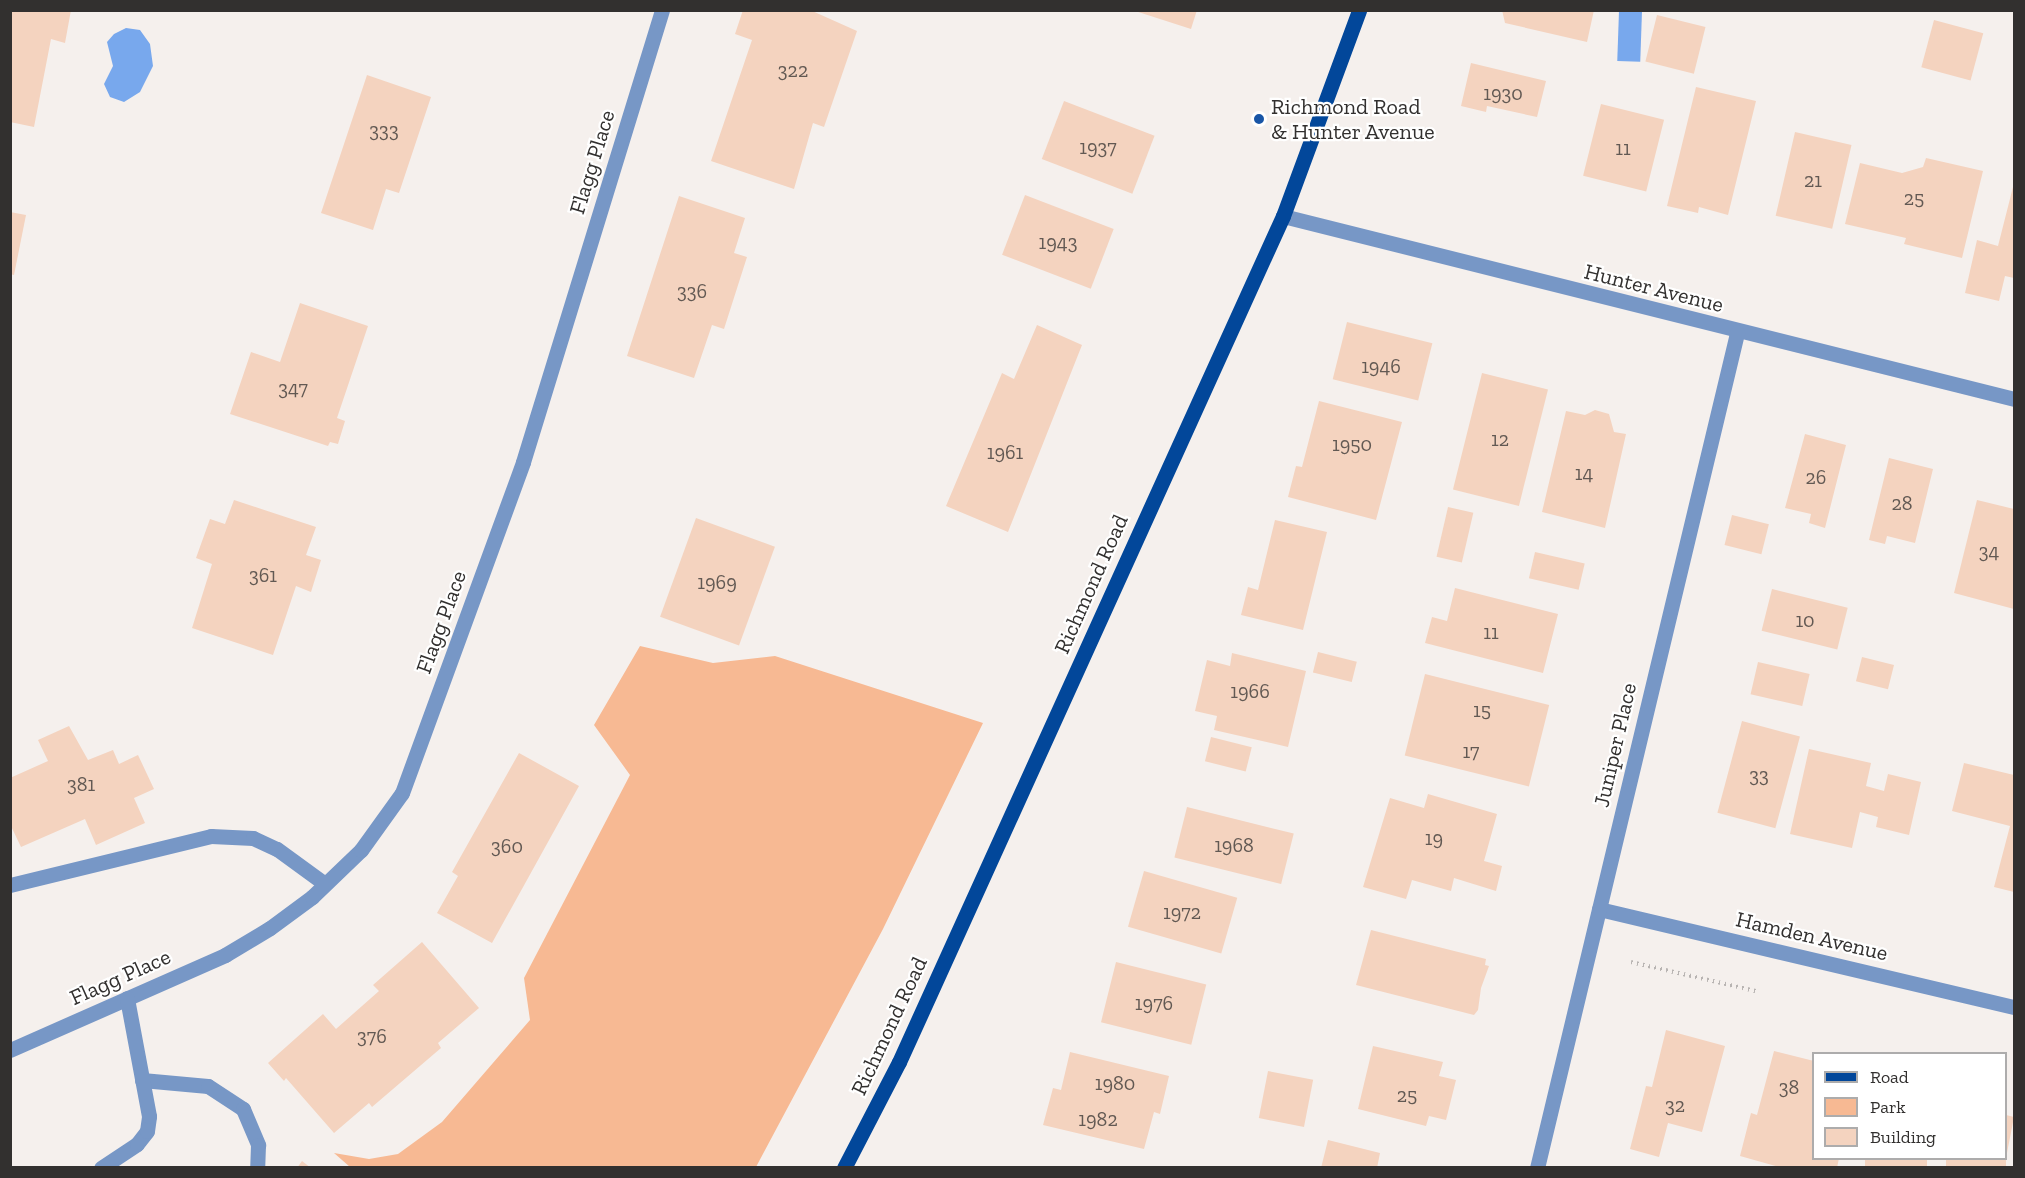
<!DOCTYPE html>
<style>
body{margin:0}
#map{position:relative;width:2025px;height:1178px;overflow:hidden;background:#f5f0ed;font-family:"Zilla Slab",serif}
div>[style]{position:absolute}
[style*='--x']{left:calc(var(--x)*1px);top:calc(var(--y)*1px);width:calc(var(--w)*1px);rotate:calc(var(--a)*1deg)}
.green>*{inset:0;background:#f7b993}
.water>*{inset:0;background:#78a8ed;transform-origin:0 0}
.building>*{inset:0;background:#f4d3bf;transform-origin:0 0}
.path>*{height:4px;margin-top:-2px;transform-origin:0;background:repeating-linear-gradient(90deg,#b8b4b2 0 1.5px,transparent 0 6px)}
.minor>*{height:15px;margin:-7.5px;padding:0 7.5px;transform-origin:7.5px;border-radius:7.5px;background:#7797c6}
.major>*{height:15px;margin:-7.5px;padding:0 7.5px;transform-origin:7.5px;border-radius:7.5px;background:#02479a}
.dots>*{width:16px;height:16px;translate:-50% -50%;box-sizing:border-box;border:3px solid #fff;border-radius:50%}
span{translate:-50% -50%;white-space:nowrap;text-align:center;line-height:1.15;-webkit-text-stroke:4.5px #fff;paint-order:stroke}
.number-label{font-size:20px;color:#625953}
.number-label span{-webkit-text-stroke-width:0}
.poi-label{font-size:22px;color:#32302f}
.left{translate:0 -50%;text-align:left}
.street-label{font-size:22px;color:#32302f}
.frame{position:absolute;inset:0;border:12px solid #32302f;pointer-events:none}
.legend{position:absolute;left:1812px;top:1052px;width:195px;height:108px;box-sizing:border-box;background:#fff;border:2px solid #adacac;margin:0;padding:8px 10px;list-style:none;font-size:18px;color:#32302f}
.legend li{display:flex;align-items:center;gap:12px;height:30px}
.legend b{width:30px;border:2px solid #adacac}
</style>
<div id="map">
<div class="green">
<i style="clip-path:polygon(640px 646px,713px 663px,775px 656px,983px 723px,883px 929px,756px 1167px,350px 1167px,334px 1153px,369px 1159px,398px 1154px,442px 1122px,530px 1020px,524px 978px,630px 775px,594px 725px)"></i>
</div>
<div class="water">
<i style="left:1619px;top:11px;width:23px;height:50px;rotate:2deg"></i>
<i style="clip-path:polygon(126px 28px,140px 30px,150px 44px,153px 66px,140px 92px,124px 102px,110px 97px,104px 84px,113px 66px,107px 42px,114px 34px)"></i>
</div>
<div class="building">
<i style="clip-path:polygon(10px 10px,71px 10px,65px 43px,51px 39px,34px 127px,10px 122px)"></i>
<i style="clip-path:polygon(743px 10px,810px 10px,857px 31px,824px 127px,813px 123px,794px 189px,711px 161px,752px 40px,735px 34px)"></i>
<i style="clip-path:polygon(1132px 10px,1197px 10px,1191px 29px)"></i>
<i style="clip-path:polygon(1502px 10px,1594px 10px,1587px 42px,1505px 23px)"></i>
<i style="left:1657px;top:15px;width:50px;height:48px;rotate:14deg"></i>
<i style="left:1934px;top:20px;width:51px;height:49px;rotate:15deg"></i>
<i style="clip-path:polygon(1471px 63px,1546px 81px,1537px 117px,1487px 106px,1486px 112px,1461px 106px)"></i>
<i style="clip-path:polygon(367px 75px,431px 97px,399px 193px,386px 189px,373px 230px,321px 213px)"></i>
<i style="clip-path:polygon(1696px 87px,1756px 101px,1728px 215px,1699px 207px,1698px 213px,1667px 206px)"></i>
<i style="left:1064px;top:101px;width:97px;height:62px;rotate:21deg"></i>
<i style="left:1601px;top:104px;width:65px;height:74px;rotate:14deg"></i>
<i style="left:1795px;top:132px;width:58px;height:86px;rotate:13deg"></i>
<i style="clip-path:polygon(1926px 158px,1983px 171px,1962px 258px,1904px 244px,1906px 238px,1845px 224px,1860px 163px,1902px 173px,1923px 167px)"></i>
<i style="clip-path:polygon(2014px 183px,2014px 278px,2005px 276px,1999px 301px,1965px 293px,1977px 240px,1998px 246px)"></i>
<i style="left:1025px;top:195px;width:95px;height:64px;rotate:21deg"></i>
<i style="clip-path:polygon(679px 196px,745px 218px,734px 253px,747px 257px,724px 329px,712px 325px,694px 378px,627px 356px)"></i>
<i style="clip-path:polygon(10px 212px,26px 215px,14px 275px,10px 274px)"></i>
<i style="clip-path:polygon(300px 303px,368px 326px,337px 418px,345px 421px,338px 444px,330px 442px,328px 446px,230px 414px,251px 352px,280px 362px)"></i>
<i style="left:1347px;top:322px;width:88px;height:59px;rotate:14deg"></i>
<i style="clip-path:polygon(1037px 325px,1082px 345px,1008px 532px,946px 506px,1002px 373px,1014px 379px)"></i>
<i style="left:1482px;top:373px;width:68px;height:120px;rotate:14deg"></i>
<i style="clip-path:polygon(1319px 401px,1402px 422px,1376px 520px,1288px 497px,1296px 466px,1302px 467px)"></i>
<i style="clip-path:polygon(1595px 410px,1609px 414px,1614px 432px,1626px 434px,1605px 528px,1542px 512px,1566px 411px,1585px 415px)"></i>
<i style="clip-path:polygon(1805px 434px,1846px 445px,1825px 528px,1809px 523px,1811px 514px,1785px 508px)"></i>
<i style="clip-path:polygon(1889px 458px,1933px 469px,1915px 543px,1887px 536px,1885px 544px,1869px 540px)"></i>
<i style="clip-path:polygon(234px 500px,316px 527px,306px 555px,321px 560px,311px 592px,296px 586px,273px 655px,192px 628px,212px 564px,196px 558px,210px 519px,225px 524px)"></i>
<i style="clip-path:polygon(1977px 500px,2014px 509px,2014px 609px,1954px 593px)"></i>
<i style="left:1448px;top:507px;width:26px;height:51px;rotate:13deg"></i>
<i style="left:1732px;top:515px;width:38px;height:31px;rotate:14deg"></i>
<i style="left:696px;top:518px;width:84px;height:105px;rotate:20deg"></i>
<i style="clip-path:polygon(1275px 520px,1327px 532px,1303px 630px,1241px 615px,1248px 587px,1258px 590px)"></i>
<i style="left:1535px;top:552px;width:51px;height:27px;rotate:13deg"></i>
<i style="clip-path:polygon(1455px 588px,1558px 614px,1543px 673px,1425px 643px,1432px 617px,1447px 621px)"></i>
<i style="left:1772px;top:589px;width:78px;height:43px;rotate:14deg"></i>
<i style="left:1318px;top:652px;width:40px;height:21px;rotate:14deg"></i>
<i style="clip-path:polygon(1232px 653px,1306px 671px,1288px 747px,1214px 730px,1217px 716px,1195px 711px,1207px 660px,1230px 666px)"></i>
<i style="left:1862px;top:657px;width:33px;height:25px;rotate:14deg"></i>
<i style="left:1758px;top:662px;width:53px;height:33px;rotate:13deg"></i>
<i style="left:1425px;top:674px;width:128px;height:84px;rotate:14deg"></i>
<i style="left:1742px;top:721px;width:60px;height:95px;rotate:15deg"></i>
<i style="clip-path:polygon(69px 726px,88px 760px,113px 750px,119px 764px,138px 755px,154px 789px,134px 798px,145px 823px,96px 845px,85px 819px,21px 847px,10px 824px,10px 778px,48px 761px,38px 740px)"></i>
<i style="left:1211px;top:737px;width:42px;height:25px;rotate:14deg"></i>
<i style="clip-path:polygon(1809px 749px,1871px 763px,1866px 786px,1884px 791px,1888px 774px,1921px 782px,1909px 835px,1876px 827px,1878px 817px,1860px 812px,1852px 848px,1790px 834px)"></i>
<i style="clip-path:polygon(519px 753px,579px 786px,492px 943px,437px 913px,458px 876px,452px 872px)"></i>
<i style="clip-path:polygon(1964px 763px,2014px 775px,2014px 892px,1994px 887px,2010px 826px,1952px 811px)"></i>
<i style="clip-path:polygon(1428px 794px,1497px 814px,1484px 861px,1502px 866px,1496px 891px,1454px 878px,1451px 891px,1412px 880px,1406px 899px,1363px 887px,1390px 798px,1424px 808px)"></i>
<i style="left:1187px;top:807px;width:110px;height:52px;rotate:14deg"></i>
<i style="left:1144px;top:871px;width:97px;height:58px;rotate:16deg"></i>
<i style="clip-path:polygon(1371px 930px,1486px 959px,1485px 965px,1489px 966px,1481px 988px,1478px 1010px,1474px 1015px,1356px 985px)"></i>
<i style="clip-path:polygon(422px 942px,479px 1008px,438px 1043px,441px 1048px,372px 1107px,369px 1103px,334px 1133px,286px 1078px,284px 1081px,268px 1063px,323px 1014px,336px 1029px,379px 991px,373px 985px)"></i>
<i style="left:1116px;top:962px;width:93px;height:62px;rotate:14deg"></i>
<i style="clip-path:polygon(1666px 1030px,1725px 1046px,1702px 1132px,1668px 1123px,1659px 1157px,1630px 1149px,1646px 1086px,1652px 1087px)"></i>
<i style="clip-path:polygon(1373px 1046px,1443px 1062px,1439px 1076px,1456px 1080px,1446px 1120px,1429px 1116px,1426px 1126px,1358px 1109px)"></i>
<i style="clip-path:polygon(1774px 1051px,1814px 1061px,1814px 1158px,1839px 1158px,1837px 1168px,1783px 1168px,1740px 1156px,1751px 1113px,1757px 1115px)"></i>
<i style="clip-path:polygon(1070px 1052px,1169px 1076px,1160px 1114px,1154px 1112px,1144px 1149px,1043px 1125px,1053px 1088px,1061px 1090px)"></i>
<i style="left:1268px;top:1071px;width:46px;height:48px;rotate:11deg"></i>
<i style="clip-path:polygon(2006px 1115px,2014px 1117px,2006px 1158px)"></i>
<i style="clip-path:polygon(1328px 1140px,1380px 1153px,1377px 1168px,1321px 1168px)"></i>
<i style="left:1865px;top:1158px;width:62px;height:10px"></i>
<i style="left:1946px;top:1158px;width:60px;height:10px"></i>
<i style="clip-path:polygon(302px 1161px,311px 1168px,297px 1168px)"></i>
</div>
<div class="path">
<i style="--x:1631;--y:962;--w:128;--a:13.1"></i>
</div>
<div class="minor">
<i style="--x:1283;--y:216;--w:754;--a:14.05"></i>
<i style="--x:10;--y:885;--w:207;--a:-13.7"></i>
<i style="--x:211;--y:836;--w:42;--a:2.7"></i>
<i style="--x:253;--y:838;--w:26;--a:25"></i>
<i style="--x:277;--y:849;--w:59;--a:36.1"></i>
<i style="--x:1599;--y:909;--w:426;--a:13.3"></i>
<i style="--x:10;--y:1050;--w:235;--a:-23.8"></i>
<i style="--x:225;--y:955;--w:52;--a:-31"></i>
<i style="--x:270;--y:928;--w:52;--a:-36.4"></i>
<i style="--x:312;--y:897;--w:68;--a:-43.8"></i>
<i style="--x:361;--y:850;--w:70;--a:-54.3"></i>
<i style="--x:402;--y:793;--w:352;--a:-69.9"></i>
<i style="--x:523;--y:462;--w:473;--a:-72.9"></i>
<i style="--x:142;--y:1080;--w:66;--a:5.2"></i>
<i style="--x:208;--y:1086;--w:42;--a:33.3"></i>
<i style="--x:243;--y:1109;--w:39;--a:67"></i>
<i style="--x:258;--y:1145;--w:23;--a:92"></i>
<i style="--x:101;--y:1168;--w:43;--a:-33.7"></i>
<i style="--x:137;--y:1144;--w:16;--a:-52"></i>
<i style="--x:147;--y:1131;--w:15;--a:-82"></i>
<i style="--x:149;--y:1116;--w:120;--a:-100.6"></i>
<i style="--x:1537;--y:1168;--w:859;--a:-76.53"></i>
</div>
<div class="major">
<i style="--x:844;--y:1168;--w:119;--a:-62.6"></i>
<i style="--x:899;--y:1062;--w:929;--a:-65.59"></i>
<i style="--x:1283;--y:216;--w:220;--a:-69.7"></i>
</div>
<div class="dots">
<i style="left:1259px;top:119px;background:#1855a6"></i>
</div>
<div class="number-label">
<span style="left:793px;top:70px">322</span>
<span style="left:1503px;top:93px">1930</span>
<span style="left:384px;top:130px">333</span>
<span style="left:1098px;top:147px">1937</span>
<span style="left:1623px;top:148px">11</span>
<span style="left:1813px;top:180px">21</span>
<span style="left:1914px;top:198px">25</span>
<span style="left:1058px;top:242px">1943</span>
<span style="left:692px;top:291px">336</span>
<span style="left:1381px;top:366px">1946</span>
<span style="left:293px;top:388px">347</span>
<span style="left:1500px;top:439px">12</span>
<span style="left:1352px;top:444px">1950</span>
<span style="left:1005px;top:452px">1961</span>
<span style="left:1584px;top:473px">14</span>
<span style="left:1816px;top:477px">26</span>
<span style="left:1902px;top:503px">28</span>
<span style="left:1989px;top:551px">34</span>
<span style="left:263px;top:575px">361</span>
<span style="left:717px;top:582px">1969</span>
<span style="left:1805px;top:620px">10</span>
<span style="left:1491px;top:632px">11</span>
<span style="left:1250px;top:691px">1966</span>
<span style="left:1482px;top:710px">15</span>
<span style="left:1471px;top:751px">17</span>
<span style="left:1759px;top:775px">33</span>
<span style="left:81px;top:784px">381</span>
<span style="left:1434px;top:838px">19</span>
<span style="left:1234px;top:845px">1968</span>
<span style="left:507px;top:846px">360</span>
<span style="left:1182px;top:912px">1972</span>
<span style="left:1154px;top:1003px">1976</span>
<span style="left:372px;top:1036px">376</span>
<span style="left:1115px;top:1083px">1980</span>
<span style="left:1789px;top:1087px">38</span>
<span style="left:1407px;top:1095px">25</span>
<span style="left:1675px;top:1105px">32</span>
<span style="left:1098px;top:1119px">1982</span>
</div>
<div class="poi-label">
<span class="left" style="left:1271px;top:119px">Richmond Road<br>&amp; Hunter Avenue</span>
</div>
<div class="street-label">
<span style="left:592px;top:162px;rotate:-73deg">Flagg Place</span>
<span style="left:1654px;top:288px;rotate:14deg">Hunter Avenue</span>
<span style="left:1091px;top:584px;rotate:-66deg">Richmond Road</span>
<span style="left:441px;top:622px;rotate:-70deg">Flagg Place</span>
<span style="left:1615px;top:745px;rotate:-77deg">Juniper Place</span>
<span style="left:1812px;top:936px;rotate:13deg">Hamden Avenue</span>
<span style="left:120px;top:977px;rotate:-24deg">Flagg Place</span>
<span style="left:889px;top:1026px;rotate:-65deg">Richmond Road</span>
</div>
<div class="frame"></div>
<ul class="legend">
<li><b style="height:8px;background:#02479a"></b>Road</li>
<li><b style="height:16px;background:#f7b993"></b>Park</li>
<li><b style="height:16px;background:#f4d3bf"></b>Building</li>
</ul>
</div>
